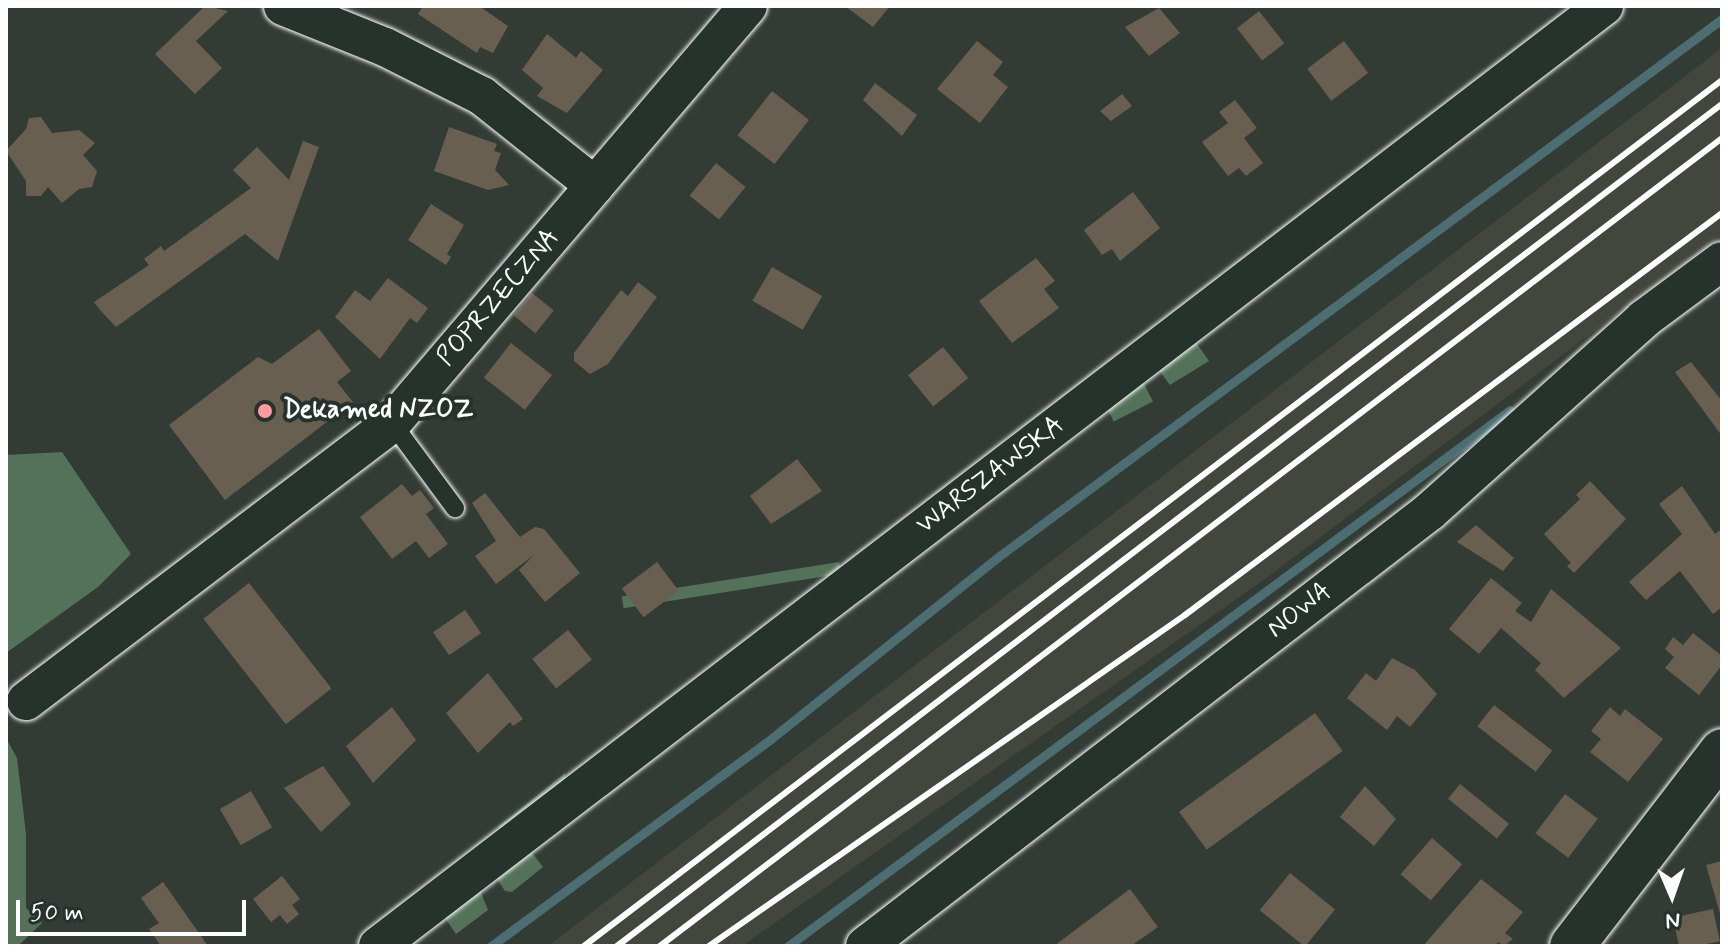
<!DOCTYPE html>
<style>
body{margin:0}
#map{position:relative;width:1728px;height:952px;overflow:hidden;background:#333c34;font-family:Mynerve,sans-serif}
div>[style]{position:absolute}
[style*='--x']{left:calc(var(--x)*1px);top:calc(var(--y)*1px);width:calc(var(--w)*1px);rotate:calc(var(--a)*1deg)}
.built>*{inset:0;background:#43463d}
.green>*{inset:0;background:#54725a;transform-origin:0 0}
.stream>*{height:9px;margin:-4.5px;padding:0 4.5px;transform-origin:4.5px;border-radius:4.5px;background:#4c6e72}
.building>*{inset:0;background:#685f51;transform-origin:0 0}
.roads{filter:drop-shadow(0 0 2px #fff) drop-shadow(0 0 2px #fff)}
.lane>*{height:18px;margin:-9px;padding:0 9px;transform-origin:9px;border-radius:9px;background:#26332d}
.street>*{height:38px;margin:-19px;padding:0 19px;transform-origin:19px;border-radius:19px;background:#26332d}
.secondary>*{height:44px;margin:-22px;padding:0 22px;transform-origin:22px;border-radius:22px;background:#26332d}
.rail>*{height:6px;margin:-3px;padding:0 3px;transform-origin:3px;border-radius:3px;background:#fff}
.dots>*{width:22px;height:22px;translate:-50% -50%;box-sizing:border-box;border:4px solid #26332d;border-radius:50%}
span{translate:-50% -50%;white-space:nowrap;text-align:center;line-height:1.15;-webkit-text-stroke:8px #26332d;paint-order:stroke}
.street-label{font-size:26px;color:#fff}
.poi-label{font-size:26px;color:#fff;font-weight:700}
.left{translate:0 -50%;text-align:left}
.frame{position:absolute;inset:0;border:8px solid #fff;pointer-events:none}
.north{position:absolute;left:1632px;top:856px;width:80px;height:80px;-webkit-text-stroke:6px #26332d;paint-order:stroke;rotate:178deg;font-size:22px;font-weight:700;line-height:32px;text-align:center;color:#fff}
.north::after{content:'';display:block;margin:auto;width:28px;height:36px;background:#fff;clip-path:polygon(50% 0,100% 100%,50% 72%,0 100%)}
.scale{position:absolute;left:16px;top:900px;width:230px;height:36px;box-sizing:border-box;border:4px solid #fff;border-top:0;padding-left:10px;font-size:24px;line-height:28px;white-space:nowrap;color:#fff;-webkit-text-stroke:6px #26332d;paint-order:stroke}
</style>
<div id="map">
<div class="built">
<i style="clip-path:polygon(1722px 48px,1722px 235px,1265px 579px,742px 946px,548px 946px)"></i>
</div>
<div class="green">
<i style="clip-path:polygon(1195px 341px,1209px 361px,1170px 385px,1158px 369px)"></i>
<i style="left:1143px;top:382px;width:22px;height:44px;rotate:63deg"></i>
<i style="clip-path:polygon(62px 452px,131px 554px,98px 587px,6px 653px,6px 455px)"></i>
<i style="left:839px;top:562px;width:12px;height:220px;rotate:81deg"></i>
<i style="clip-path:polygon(6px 738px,17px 758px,26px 834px,26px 908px,42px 923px,18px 946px,6px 946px)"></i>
<i style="clip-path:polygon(565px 773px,566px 784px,508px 829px,498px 827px)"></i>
<i style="clip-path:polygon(530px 850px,543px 867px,512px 892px,505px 891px,495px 876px)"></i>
<i style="clip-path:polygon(479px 888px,488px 910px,456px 934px,443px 915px)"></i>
</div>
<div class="stream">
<i style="--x:491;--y:946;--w:350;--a:-36.5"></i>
<i style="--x:772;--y:738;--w:290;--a:-38.7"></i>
<i style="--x:998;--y:557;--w:902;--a:-36.62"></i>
<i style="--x:788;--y:946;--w:899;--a:-36.59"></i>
</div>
<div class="building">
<i style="clip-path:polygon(205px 6px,228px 11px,196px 41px,222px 68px,195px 94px,155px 54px)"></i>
<i style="clip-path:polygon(423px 6px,479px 6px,508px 26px,493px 53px,480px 47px,477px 53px,418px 14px)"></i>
<i style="clip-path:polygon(845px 6px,890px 6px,873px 27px)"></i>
<i style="clip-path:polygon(1159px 8px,1180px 33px,1149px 56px,1125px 27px)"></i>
<i style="left:1259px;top:11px;width:41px;height:28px;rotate:52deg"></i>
<i style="clip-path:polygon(547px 34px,576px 58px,581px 51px,603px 70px,567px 113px,537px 96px,543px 88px,522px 70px)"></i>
<i style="clip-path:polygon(977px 41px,1003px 62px,993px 75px,1008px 87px,980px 123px,937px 89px)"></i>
<i style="left:1344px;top:41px;width:40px;height:46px;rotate:53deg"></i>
<i style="clip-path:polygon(875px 83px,917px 115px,902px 136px,863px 100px)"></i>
<i style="left:772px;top:91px;width:47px;height:56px;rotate:38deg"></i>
<i style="clip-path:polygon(1122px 94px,1132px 106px,1111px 121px,1100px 111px)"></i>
<i style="clip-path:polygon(1235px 100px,1257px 128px,1244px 138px,1263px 163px,1246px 176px,1239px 168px,1228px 176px,1202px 142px,1228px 123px,1219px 112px)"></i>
<i style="clip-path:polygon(41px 117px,52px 133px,79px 130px,95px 143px,83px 155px,97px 171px,92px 187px,79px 189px,62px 203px,48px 187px,41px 196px,26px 196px,26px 181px,6px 151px,26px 129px,29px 118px)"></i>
<i style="clip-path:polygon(449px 127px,497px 144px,494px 151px,501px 153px,495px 170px,509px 185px,488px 190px,434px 171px)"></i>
<i style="clip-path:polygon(303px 141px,319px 147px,278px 261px,245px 234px,116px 327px,100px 310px,94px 302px,149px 265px,144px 259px,161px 246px,164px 251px,251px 188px,233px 170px,257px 147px,289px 180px)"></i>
<i style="left:716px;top:163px;width:38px;height:42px;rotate:39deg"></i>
<i style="clip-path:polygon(1133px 192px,1160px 228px,1120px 261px,1112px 249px,1102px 255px,1084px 230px)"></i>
<i style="clip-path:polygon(431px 204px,464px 225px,447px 254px,451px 257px,446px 265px,408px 240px)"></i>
<i style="clip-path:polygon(1036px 258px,1055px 281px,1044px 289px,1059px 308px,1012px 343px,979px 301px)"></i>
<i style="left:772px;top:267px;width:58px;height:39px;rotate:30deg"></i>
<i style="clip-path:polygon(388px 278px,428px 308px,417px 323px,410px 318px,380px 359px,335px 317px,355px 290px,370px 301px)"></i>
<i style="clip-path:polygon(638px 282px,657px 297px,608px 364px,590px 374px,574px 361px,574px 353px,621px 290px,628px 296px)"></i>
<i style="left:532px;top:293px;width:28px;height:29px;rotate:39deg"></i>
<i style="clip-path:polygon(319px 329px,351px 371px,337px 382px,353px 402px,225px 500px,169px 425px,258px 357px,272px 364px)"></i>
<i style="left:511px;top:343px;width:52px;height:44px;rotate:38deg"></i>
<i style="left:943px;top:347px;width:40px;height:45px;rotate:51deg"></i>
<i style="clip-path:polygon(1691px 362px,1722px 401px,1722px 436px,1675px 372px)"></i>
<i style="clip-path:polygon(797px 459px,822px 491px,771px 524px,750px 496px)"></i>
<i style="clip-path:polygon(1590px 481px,1626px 519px,1574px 573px,1567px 566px,1571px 563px,1544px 534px,1580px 499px,1576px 495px)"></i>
<i style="clip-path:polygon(402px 484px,412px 496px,420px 490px,434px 508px,426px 514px,448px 544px,429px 558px,416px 541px,392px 559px,360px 517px)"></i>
<i style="clip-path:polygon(1682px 486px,1715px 534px,1722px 529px,1722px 607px,1713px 614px,1680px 571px,1646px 600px,1629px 582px,1682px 534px,1659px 504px)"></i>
<i style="clip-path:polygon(485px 493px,520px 537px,535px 527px,544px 529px,580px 573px,545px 602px,519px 570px,535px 554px,496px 584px,475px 556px,496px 541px,472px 503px)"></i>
<i style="clip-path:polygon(1476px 525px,1514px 558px,1503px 571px,1457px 542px)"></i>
<i style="left:657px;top:562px;width:36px;height:44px;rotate:53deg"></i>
<i style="clip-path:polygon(1491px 578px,1522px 603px,1515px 611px,1531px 622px,1551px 589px,1621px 648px,1564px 698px,1535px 670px,1541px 663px,1501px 628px,1479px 654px,1449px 629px)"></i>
<i style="left:249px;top:583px;width:134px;height:58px;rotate:52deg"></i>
<i style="left:465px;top:610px;width:28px;height:39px;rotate:55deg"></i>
<i style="left:568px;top:630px;width:38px;height:46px;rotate:51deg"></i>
<i style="clip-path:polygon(1693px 633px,1722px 656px,1722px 665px,1699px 695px,1665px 668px,1674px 657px,1665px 649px,1673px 637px,1683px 645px)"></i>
<i style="clip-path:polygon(1392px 658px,1415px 670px,1437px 694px,1410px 727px,1397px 716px,1387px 730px,1347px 698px,1366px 673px,1376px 681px)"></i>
<i style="clip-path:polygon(488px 673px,523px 719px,513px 726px,510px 722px,478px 753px,446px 713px)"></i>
<i style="left:1494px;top:705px;width:74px;height:27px;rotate:38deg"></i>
<i style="clip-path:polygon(392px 707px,416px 740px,373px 783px,346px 746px)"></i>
<i style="clip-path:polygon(1610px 707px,1620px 716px,1625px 709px,1663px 739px,1628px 782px,1590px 752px,1601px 739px,1591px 731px)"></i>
<i style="left:1315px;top:713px;width:47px;height:168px;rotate:54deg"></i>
<i style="clip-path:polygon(323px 766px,351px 804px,321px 832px,284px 788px)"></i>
<i style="left:1460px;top:784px;width:63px;height:19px;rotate:39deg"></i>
<i style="clip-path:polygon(1365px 786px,1396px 819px,1374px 846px,1340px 817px)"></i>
<i style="left:251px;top:791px;width:42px;height:36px;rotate:60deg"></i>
<i style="left:1565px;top:794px;width:41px;height:49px;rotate:37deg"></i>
<i style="left:1432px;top:838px;width:40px;height:48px;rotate:41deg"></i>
<i style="clip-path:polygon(1722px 861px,1722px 917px,1721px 917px,1706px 865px)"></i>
<i style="left:1290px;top:873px;width:58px;height:48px;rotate:39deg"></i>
<i style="clip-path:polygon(282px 876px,300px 899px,292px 905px,299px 914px,287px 924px,280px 915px,271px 922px,253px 899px)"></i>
<i style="clip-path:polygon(1481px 879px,1523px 912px,1505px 933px,1513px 939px,1504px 946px,1498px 942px,1495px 946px,1423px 946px)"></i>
<i style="clip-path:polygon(163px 882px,208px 946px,161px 946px,149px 929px,159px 923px,141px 898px)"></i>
<i style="clip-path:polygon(1130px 889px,1158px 927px,1131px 946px,1054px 946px)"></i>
<i style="left:1713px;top:909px;width:33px;height:41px;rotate:78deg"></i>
</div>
<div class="roads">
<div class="lane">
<i style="--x:392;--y:423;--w:106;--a:53.5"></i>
</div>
<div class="street">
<i style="--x:283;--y:6;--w:110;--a:21.9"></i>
<i style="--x:385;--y:47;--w:109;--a:26.8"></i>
<i style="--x:482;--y:96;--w:144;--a:38.5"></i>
<i style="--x:26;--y:701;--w:460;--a:-37.2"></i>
<i style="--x:392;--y:423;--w:548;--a:-49.51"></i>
<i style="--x:378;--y:946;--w:1545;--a:-37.48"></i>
<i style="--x:865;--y:946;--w:712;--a:-37.58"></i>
<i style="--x:1429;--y:512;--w:289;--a:-41.9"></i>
<i style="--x:1644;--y:319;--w:97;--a:-36.6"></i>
</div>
<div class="secondary">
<i style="--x:1572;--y:946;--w:246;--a:-52.4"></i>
</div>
</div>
<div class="rail">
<i style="--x:584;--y:946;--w:1430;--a:-37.27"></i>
<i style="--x:617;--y:946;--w:1389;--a:-37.31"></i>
<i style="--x:660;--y:946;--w:1334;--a:-37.26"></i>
<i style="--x:709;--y:946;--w:580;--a:-34.81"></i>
<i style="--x:1185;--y:615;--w:671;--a:-36.82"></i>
</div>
<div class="dots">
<i style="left:265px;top:411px;background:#ff9aa2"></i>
</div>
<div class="street-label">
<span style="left:499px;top:298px;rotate:-49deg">POPRZECZNA</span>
<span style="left:991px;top:476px;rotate:-37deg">WARSZAWSKA</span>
<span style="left:1300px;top:611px;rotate:-38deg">NOWA</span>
</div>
<div class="poi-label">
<span class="left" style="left:283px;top:411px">Dekamed NZOZ</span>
</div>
<div class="frame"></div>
<div class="north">N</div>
<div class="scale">50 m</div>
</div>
